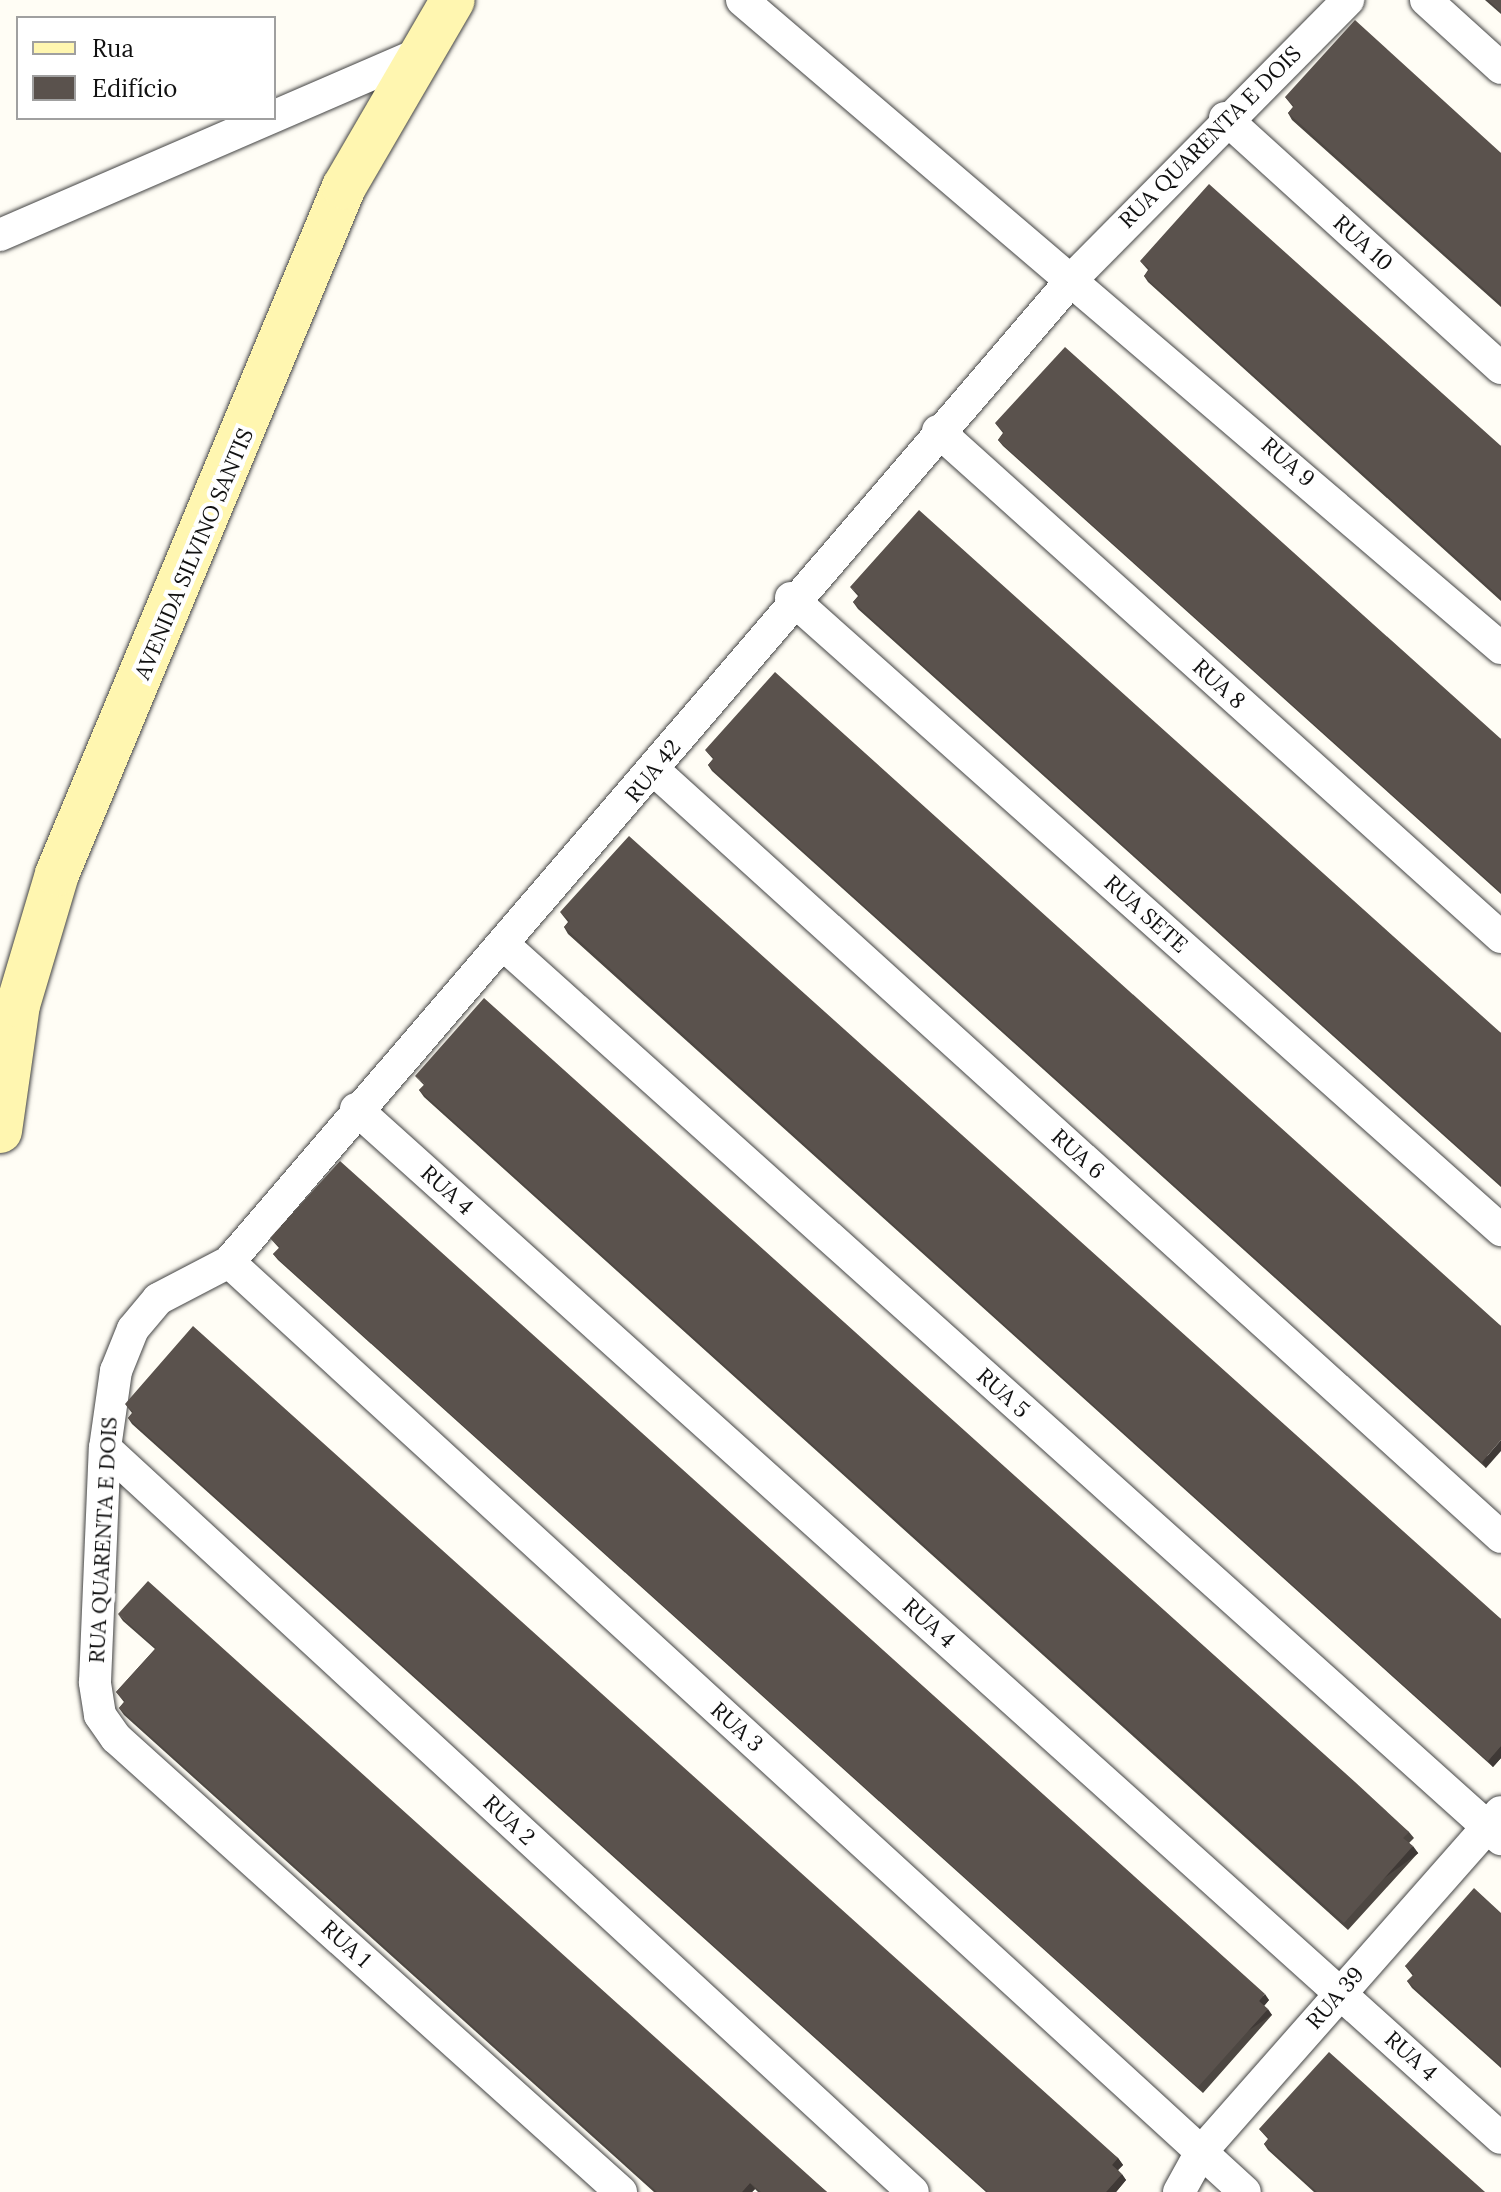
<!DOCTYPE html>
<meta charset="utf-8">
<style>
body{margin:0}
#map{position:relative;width:1501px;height:2192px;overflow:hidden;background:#fffdf5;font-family:Lora,serif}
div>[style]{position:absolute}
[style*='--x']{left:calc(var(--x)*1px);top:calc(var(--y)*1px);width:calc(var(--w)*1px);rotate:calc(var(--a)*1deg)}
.roads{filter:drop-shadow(0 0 2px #444) drop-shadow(0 0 2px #444)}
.street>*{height:32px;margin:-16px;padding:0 16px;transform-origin:16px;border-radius:16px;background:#fff}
.secondary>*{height:44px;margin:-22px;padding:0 22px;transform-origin:22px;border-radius:22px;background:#fff6b0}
.wall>*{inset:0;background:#4d4742}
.shaded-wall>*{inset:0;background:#3f3936;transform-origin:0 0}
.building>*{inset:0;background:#5a524d}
span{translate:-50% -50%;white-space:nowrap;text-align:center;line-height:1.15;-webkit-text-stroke:8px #fff;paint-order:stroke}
.street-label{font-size:22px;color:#111}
.legend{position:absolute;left:16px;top:16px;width:260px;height:104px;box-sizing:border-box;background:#fff;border:2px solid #a0a0a0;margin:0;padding:10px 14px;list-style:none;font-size:24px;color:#111}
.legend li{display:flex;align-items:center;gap:16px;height:40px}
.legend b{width:40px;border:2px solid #a0a0a0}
</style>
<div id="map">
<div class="roads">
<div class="street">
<i style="--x:742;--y:0;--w:998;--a:40.49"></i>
<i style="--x:1426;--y:0;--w:101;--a:42.2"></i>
<i style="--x:1225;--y:118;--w:372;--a:42.2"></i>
<i style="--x:0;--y:235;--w:464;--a:-23.4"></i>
<i style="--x:938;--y:431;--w:757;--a:41.95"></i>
<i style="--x:791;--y:598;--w:951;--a:41.67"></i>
<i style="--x:655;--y:771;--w:1141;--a:42.16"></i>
<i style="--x:505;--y:946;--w:1338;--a:41.88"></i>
<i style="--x:356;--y:1109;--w:1539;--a:41.95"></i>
<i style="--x:229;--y:1262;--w:1377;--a:42.47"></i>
<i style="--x:105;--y:1448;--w:1098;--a:42.64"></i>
<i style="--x:621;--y:2192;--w:679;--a:-138.04"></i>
<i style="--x:116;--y:1738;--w:28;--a:-125"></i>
<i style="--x:100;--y:1715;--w:33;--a:-99"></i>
<i style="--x:95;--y:1682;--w:234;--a:-87.6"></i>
<i style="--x:105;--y:1448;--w:78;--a:-81.9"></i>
<i style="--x:116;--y:1371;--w:45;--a:-68"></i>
<i style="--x:133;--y:1329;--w:39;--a:-50"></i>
<i style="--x:158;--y:1299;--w:80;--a:-27.5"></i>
<i style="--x:229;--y:1262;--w:1298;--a:-49.37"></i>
<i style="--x:1074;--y:277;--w:390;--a:-45.3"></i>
<i style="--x:1179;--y:2192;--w:46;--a:-61.2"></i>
<i style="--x:1201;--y:2152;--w:453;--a:-48.6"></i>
</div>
<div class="secondary">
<i style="--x:0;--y:1131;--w:127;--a:-81.9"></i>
<i style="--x:18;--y:1005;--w:137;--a:-73.4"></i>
<i style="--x:57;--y:874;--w:745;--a:-67.33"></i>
<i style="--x:344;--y:187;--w:216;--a:-59.8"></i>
</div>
</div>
<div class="wall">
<i style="clip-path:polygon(1485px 0,1501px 0,1501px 14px)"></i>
<i style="clip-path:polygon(1285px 97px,1501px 153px,1501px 307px,1292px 120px,1288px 113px,1293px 107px)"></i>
<i style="clip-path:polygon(1140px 261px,1501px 446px,1501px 601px,1148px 282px,1144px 276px,1148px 270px)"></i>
<i style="clip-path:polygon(995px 423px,1501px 739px,1501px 894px,1003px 446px,998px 440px,1003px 433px)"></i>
<i style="clip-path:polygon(850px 587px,1501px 1033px,1501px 1187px,858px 609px,853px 602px,858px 596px)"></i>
<i style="clip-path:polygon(705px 750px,1501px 1326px,1486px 1468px,712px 771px,708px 765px,713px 759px)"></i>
<i style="clip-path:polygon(560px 912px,1501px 1619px,1501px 1758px,1493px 1767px,568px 934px,564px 927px,568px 922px)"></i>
<i style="clip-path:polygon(415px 1076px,1409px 1832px,1414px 1838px,1409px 1843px,1418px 1853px,1348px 1930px,424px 1097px,419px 1090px,424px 1085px)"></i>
<i style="clip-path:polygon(270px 1238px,1269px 2000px,1264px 2006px,1272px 2015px,1203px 2093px,278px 1260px,273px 1254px,279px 1248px)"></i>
<i style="clip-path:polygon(125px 1404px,1118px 2158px,1123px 2165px,1118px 2170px,1126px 2180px,1116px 2192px,986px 2192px,132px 1424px,128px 1418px,132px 1413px)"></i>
<i style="clip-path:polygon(118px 1614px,827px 2192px,758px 2192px,755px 2189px,752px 2192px,654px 2192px,124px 1715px,119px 1708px,124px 1702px,116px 1692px,155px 1649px,123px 1621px)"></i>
<i style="clip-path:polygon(1501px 1913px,1501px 2068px,1412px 1988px,1407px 1981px,1413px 1976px,1405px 1966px)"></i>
<i style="clip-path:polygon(1259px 2129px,1485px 2192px,1314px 2192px,1268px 2150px,1264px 2144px,1268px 2139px)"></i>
</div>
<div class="shaded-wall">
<i style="clip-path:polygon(1501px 1440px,1501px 1451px,1486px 1468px,1482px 1462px)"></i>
<i style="clip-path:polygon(1501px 1746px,1501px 1758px,1493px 1767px,1488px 1761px)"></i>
<i style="left:1413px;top:1846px;width:9px;height:103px;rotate:54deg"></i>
<i style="clip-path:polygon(1265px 1994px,1269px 2000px,1263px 2007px,1259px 2001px)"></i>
<i style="left:1268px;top:2009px;width:7px;height:105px;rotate:56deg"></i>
<i style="clip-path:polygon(1118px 2158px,1123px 2165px,1116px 2172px,1112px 2165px)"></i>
<i style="clip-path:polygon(1122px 2174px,1126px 2180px,1116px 2192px,1106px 2192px)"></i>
<i style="clip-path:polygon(750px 2183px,755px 2189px,752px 2192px,742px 2192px)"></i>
</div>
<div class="building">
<i style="clip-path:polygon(1488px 0,1501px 0,1501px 12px)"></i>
<i style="clip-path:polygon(1355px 20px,1501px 153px,1501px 304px,1288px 113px,1294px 106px,1285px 97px)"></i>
<i style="clip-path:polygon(1209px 184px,1501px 446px,1501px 598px,1144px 276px,1150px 269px,1140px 261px)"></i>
<i style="clip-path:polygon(1065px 347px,1501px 739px,1501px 892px,998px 440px,1004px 432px,995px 423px)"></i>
<i style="clip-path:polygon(919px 510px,1501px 1033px,1501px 1185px,853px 602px,860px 595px,850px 587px)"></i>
<i style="clip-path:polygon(775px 672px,1501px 1326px,1501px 1440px,1482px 1462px,708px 765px,714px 758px,705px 750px)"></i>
<i style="clip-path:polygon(629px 836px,1501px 1619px,1501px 1746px,1488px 1761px,564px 927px,570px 921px,560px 912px)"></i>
<i style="clip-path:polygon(484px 998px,1355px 1782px,1409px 1832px,1403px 1838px,1413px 1846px,1344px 1923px,419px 1090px,425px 1084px,415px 1076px)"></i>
<i style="clip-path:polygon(340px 1161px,1265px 1994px,1259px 2001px,1268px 2009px,1198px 2087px,273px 1254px,280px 1247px,270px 1238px)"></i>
<i style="clip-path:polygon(193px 1326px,1118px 2158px,1112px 2165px,1122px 2174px,1106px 2192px,988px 2192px,128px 1418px,133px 1412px,125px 1404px)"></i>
<i style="clip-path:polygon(148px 1581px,827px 2192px,761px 2192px,750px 2183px,742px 2192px,657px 2192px,119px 1708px,125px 1701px,116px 1692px,156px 1648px,118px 1614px)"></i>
<i style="clip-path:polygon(1474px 1888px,1501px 1913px,1501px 2066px,1407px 1981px,1414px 1974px,1405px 1966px)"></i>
<i style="clip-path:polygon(1329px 2052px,1485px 2192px,1317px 2192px,1264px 2144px,1269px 2138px,1259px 2129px)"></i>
</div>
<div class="street-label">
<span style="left:1210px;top:137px;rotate:-45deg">RUA QUARENTA E DOIS</span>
<span style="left:1363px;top:243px;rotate:42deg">RUA 10</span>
<span style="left:1288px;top:462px;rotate:41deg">RUA 9</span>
<span style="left:194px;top:554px;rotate:-67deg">AVENIDA SILVINO SANTIS</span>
<span style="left:1219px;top:684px;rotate:42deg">RUA 8</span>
<span style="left:653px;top:771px;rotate:-51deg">RUA 42</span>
<span style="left:1146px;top:914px;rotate:42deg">RUA SETE</span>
<span style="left:1078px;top:1154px;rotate:42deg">RUA 6</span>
<span style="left:447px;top:1190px;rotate:42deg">RUA 4</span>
<span style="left:1003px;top:1393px;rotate:42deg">RUA 5</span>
<span style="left:103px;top:1540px;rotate:-87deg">RUA QUARENTA E DOIS</span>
<span style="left:929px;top:1623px;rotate:42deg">RUA 4</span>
<span style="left:737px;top:1727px;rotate:42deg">RUA 3</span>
<span style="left:509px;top:1820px;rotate:43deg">RUA 2</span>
<span style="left:346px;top:1944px;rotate:42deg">RUA 1</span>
<span style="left:1335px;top:1998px;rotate:-49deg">RUA 39</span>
<span style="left:1411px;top:2056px;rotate:42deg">RUA 4</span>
</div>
<ul class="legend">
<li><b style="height:10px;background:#fff6b0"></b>Rua</li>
<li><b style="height:22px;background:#5a524d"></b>Edifício</li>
</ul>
</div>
